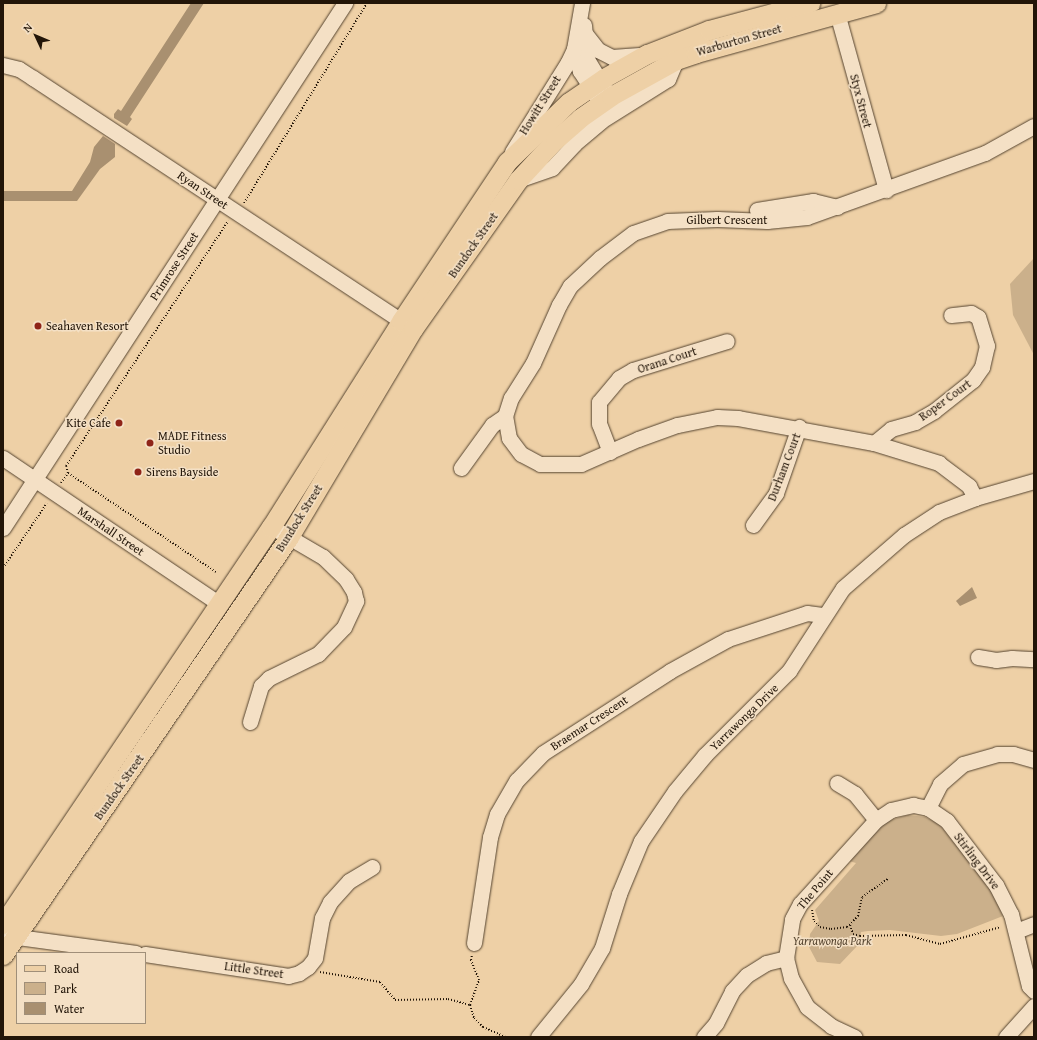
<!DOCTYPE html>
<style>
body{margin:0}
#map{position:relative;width:1037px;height:1040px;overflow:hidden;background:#eed0a6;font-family:"Gentium Book Plus",serif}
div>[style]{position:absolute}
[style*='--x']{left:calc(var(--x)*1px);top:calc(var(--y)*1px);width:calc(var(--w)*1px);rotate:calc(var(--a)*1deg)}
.green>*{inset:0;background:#cbb08b}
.water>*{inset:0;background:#a99070}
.path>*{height:2px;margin-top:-1px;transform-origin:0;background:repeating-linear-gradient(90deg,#221508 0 1px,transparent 0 3px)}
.roads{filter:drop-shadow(0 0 1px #554430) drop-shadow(0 0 1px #554430)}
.minor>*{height:15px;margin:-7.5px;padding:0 7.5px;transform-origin:7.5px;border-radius:7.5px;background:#f4e0c5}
.major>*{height:19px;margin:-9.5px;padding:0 9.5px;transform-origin:9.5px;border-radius:9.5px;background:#eed0a6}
.dots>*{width:11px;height:11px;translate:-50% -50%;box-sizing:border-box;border:2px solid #f4e0c5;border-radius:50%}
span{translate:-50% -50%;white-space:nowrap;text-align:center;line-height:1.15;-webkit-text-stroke:3px #f4e0c5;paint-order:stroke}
.street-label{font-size:12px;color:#221508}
.poi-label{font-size:12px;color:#221508}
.left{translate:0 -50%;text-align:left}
.right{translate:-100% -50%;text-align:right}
.park-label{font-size:12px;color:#55442f;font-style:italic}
.frame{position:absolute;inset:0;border:4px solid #221508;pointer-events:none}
.legend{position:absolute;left:16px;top:952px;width:130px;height:72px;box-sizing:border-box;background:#f4e0c5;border:1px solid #a08f79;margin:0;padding:5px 7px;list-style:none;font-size:12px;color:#221508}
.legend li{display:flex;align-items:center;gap:8px;height:20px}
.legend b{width:20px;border:1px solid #a08f79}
.north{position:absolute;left:16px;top:16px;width:40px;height:40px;-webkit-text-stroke:3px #f4e0c5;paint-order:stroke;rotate:314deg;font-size:11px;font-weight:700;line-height:16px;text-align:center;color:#221508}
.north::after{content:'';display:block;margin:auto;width:14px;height:18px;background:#221508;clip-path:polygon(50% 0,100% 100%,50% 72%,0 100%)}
</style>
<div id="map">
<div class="green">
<i style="clip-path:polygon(1034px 258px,1034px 355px,1013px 315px,1010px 284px)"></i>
<i style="clip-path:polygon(908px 815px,925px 817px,939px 824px,990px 887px,1003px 916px,957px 934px,941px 936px,890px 930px,868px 931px,861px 932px,859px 944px,840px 964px,817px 962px,809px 947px,810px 934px,819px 921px,815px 910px,856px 863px,849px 861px,880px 827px,887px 821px)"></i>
</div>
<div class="water">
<i style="clip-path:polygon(191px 3px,204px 3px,130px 117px,132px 119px,127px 126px,114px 118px,114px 114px,118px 109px,121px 111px)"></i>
<i style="clip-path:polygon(103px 136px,115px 144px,115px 157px,100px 169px,77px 201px,3px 201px,3px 191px,72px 191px,90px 162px,94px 147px)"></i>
<i style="clip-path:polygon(972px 587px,977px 598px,960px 606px,956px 601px)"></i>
</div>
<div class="path">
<i style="--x:244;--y:203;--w:235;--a:-58.4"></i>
<i style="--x:68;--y:473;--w:178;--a:33.8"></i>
<i style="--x:61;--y:483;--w:12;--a:-55"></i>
<i style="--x:68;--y:473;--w:7;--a:-106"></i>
<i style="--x:66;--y:466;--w:294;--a:-56.5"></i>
<i style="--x:3;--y:568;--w:78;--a:-55.9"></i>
<i style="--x:812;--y:910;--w:11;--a:80"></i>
<i style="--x:814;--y:921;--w:8;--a:45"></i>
<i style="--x:820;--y:927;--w:11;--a:10"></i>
<i style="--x:831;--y:929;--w:16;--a:-7"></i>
<i style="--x:847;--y:927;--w:16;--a:-45"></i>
<i style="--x:858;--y:916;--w:19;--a:-78"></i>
<i style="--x:862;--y:897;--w:32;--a:-35"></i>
<i style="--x:850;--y:925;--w:9;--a:72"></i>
<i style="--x:853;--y:934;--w:7;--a:16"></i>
<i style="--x:860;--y:936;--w:46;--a:-1.2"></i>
<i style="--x:906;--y:935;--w:35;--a:15"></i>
<i style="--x:940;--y:944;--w:63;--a:-15.6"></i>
<i style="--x:320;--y:972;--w:61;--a:9.5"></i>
<i style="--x:380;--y:982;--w:23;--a:50"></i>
<i style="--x:395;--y:1000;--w:53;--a:-1.1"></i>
<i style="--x:448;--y:999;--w:23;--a:15"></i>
<i style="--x:470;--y:1005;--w:14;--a:73"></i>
<i style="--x:474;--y:1018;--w:13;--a:45"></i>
<i style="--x:483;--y:1027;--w:24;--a:24"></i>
<i style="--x:470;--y:1005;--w:27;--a:-70"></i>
<i style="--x:479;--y:980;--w:22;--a:-112"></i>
<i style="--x:471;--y:960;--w:5;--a:-79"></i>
</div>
<div class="roads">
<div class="minor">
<i style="--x:837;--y:13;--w:184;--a:74.5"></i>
<i style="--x:584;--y:25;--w:34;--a:85"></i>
<i style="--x:587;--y:59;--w:35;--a:59"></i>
<i style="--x:584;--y:32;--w:23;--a:52"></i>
<i style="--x:598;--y:50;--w:16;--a:27"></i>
<i style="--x:612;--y:57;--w:31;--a:-4"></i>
<i style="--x:574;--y:49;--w:23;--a:75"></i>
<i style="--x:580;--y:71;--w:30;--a:57"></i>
<i style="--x:3;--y:65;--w:16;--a:14"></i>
<i style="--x:19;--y:69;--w:17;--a:33"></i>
<i style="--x:33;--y:78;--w:441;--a:33.4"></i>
<i style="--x:512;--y:152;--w:106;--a:-58.1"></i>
<i style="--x:568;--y:62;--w:14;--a:-65"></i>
<i style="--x:574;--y:49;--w:47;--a:-80.1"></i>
<i style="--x:518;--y:180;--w:36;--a:-19"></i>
<i style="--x:552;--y:168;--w:33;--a:-47"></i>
<i style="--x:574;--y:144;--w:35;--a:-40"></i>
<i style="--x:601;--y:121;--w:79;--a:-32.1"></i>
<i style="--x:668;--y:79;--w:21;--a:-67"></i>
<i style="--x:757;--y:210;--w:57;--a:-9.1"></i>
<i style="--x:813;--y:201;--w:25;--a:14"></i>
<i style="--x:874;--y:443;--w:22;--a:-39"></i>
<i style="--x:891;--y:429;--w:25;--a:-16"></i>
<i style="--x:915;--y:422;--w:22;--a:-30"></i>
<i style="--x:934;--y:411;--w:50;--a:-38.5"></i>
<i style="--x:973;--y:380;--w:16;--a:-55"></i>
<i style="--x:982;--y:367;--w:22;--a:-77"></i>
<i style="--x:987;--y:346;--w:30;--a:-107"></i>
<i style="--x:978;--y:317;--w:8;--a:-150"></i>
<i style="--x:971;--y:313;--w:20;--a:174"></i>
<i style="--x:610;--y:452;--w:30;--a:-111"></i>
<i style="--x:599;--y:424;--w:22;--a:-90"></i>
<i style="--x:599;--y:402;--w:31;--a:-50"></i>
<i style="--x:619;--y:378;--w:16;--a:-30"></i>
<i style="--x:633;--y:370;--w:98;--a:-17.1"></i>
<i style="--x:3;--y:458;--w:259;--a:34"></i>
<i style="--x:461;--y:468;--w:53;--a:-54.2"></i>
<i style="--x:492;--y:425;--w:16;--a:-35"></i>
<i style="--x:975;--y:498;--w:13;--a:-117"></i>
<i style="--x:969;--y:486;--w:38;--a:-143"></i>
<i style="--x:939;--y:463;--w:68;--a:-162.9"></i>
<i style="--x:874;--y:443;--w:138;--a:-169.6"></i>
<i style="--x:738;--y:418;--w:21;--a:-177"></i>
<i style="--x:717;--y:417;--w:41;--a:168.7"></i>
<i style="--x:677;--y:425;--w:41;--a:160.3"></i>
<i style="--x:638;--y:439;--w:62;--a:156.3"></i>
<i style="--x:581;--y:464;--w:41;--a:180"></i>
<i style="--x:540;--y:464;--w:21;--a:-152"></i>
<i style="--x:521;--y:454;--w:20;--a:-127"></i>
<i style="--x:509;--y:438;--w:22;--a:-100"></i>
<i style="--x:505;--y:416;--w:19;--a:-72"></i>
<i style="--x:511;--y:398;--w:41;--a:-57.8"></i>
<i style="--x:533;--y:363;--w:64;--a:-65.9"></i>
<i style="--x:559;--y:305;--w:22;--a:-60"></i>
<i style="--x:570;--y:286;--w:41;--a:-43"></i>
<i style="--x:600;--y:258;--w:41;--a:-37.1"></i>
<i style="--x:633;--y:233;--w:36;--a:-19"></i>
<i style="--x:667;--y:221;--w:50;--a:-2.3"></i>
<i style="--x:717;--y:219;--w:50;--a:2.3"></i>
<i style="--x:767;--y:221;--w:40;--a:-5.7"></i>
<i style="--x:807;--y:217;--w:189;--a:-19.8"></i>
<i style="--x:985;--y:153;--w:56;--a:-28.9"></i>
<i style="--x:753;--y:525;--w:39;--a:-54"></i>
<i style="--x:776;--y:493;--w:70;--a:-70.8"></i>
<i style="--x:3;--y:528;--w:627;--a:-56.92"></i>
<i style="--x:978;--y:657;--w:18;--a:9"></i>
<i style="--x:996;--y:660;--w:16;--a:-7"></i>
<i style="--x:1012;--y:658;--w:22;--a:3"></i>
<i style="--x:250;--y:722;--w:38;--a:-73"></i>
<i style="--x:261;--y:686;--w:11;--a:-45"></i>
<i style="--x:269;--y:678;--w:55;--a:-26.1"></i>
<i style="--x:318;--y:654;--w:37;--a:-46"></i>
<i style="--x:344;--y:627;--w:29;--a:-65"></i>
<i style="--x:356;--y:601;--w:9;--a:-103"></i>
<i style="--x:354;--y:592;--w:15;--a:-122"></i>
<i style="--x:346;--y:579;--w:32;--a:-136"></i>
<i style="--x:323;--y:557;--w:50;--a:-149.8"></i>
<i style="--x:837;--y:783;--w:21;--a:31"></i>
<i style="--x:855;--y:794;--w:33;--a:51"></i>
<i style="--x:928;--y:808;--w:27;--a:-63"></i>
<i style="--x:940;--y:784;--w:30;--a:-41"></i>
<i style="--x:963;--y:764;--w:35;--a:-16"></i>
<i style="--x:997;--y:754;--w:16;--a:0"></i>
<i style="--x:1013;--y:754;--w:22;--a:16"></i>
<i style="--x:1016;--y:931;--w:19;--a:-21"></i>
<i style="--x:3;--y:935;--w:134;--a:7.7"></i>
<i style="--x:474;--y:943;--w:107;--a:-81.4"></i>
<i style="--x:490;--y:837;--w:24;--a:-73"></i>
<i style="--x:497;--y:814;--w:39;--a:-60"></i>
<i style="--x:517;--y:780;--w:37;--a:-46"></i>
<i style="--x:543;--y:753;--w:151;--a:-32.8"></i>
<i style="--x:670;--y:671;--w:66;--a:-28.9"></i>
<i style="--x:728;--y:639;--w:83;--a:-18.2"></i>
<i style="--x:807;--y:613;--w:17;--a:7"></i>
<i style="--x:145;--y:954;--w:145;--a:8.7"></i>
<i style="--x:288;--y:976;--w:11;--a:-15"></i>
<i style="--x:299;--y:973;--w:11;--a:-34"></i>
<i style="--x:308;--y:967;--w:11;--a:-52"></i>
<i style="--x:315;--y:958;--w:41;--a:-80.1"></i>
<i style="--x:322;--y:918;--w:18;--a:-63"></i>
<i style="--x:330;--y:902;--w:28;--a:-48"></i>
<i style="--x:349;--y:881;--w:27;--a:-31"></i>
<i style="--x:786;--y:958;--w:21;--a:76"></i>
<i style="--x:791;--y:978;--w:33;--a:61"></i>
<i style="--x:807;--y:1007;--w:31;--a:38"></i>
<i style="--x:831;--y:1026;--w:26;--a:25"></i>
<i style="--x:538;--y:1037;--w:68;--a:-50.9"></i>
<i style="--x:581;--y:984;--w:42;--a:-59.7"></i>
<i style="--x:602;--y:948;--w:57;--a:-72.5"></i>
<i style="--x:619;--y:894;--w:57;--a:-67.5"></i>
<i style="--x:641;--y:841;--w:60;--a:-55.8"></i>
<i style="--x:675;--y:791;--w:47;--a:-50.2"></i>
<i style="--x:705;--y:755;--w:119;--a:-45"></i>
<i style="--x:789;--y:671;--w:99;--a:-57"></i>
<i style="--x:843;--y:588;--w:81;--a:-41"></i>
<i style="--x:904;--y:535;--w:42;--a:-33.3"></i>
<i style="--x:939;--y:512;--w:39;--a:-21"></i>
<i style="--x:975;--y:498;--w:61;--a:-16.1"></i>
<i style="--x:704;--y:1037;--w:18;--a:-49"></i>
<i style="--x:716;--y:1023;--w:36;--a:-63"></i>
<i style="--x:732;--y:991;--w:22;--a:-47"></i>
<i style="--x:747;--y:975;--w:22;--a:-32"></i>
<i style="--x:766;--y:963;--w:21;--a:-14"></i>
<i style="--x:786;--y:958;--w:39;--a:-81"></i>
<i style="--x:792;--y:919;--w:17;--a:-62"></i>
<i style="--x:800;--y:904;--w:113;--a:-47.9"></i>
<i style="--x:876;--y:820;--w:18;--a:-34"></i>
<i style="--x:891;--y:810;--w:23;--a:-13"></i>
<i style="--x:913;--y:805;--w:15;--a:11"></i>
<i style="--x:928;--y:808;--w:23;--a:34"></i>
<i style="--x:947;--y:821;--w:81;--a:52.6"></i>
<i style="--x:996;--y:885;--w:33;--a:63"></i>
<i style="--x:1011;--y:914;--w:74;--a:76"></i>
<i style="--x:1029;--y:986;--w:7;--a:45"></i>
<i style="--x:1006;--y:1037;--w:42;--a:-47.9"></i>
</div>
<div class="major">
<i style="--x:3;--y:924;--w:479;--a:-56"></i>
<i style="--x:271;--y:527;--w:244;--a:-57.7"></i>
<i style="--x:401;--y:321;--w:191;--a:-56.3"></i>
<i style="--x:507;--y:162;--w:86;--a:-44.1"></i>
<i style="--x:569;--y:102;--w:42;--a:-34.4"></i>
<i style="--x:604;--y:78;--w:49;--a:-29.2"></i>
<i style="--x:647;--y:54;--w:66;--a:-21.2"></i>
<i style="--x:709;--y:30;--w:105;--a:-15"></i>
<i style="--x:3;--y:955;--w:506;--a:-55.62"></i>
<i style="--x:289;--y:537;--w:242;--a:-59.2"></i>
<i style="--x:413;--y:329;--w:182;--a:-54.8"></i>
<i style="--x:518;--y:180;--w:54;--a:-47.2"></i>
<i style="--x:555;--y:140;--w:33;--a:-41"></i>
<i style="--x:580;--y:118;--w:38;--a:-35"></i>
<i style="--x:611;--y:96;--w:74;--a:-29"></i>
<i style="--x:676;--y:60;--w:21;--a:-19"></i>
<i style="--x:696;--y:53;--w:187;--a:-15.5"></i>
</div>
</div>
<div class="dots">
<i style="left:38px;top:326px;background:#8f2418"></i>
<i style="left:119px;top:423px;background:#8f2418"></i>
<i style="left:150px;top:443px;background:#8f2418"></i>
<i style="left:138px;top:472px;background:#8f2418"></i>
</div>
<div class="street-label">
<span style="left:739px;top:40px;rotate:-16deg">Warburton Street</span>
<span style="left:861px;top:101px;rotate:75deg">Styx Street</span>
<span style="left:540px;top:105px;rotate:-58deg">Howitt Street</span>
<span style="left:203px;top:190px;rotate:34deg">Ryan Street</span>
<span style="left:727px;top:220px">Gilbert Crescent</span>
<span style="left:473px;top:245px;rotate:-55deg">Bundock Street</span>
<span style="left:174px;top:266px;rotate:-57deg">Primrose Street</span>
<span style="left:667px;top:360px;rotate:-18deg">Orana Court</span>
<span style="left:945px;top:400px;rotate:-36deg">Roper Court</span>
<span style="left:784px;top:467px;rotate:-69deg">Durham Court</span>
<span style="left:299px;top:518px;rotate:-58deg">Bundock Street</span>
<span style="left:111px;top:531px;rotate:34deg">Marshall Street</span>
<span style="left:744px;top:717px;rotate:-44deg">Yarrawonga Drive</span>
<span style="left:589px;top:723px;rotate:-33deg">Braemar Crescent</span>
<span style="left:119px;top:787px;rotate:-55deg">Bundock Street</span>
<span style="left:977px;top:861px;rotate:53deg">Stirling Drive</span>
<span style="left:815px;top:889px;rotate:-50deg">The Point</span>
<span style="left:254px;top:970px;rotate:8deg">Little Street</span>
</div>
<div class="poi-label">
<span class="left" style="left:46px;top:326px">Seahaven Resort</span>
<span class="right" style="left:111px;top:423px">Kite Cafe</span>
<span class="left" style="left:158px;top:443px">MADE Fitness<br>Studio</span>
<span class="left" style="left:146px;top:472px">Sirens Bayside</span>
</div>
<div class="park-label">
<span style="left:832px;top:941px">Yarrawonga Park</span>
</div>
<div class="frame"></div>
<ul class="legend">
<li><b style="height:5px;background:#eed0a6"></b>Road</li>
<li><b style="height:11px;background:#cbb08b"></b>Park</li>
<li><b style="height:11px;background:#a99070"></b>Water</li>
</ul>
<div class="north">N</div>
</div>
